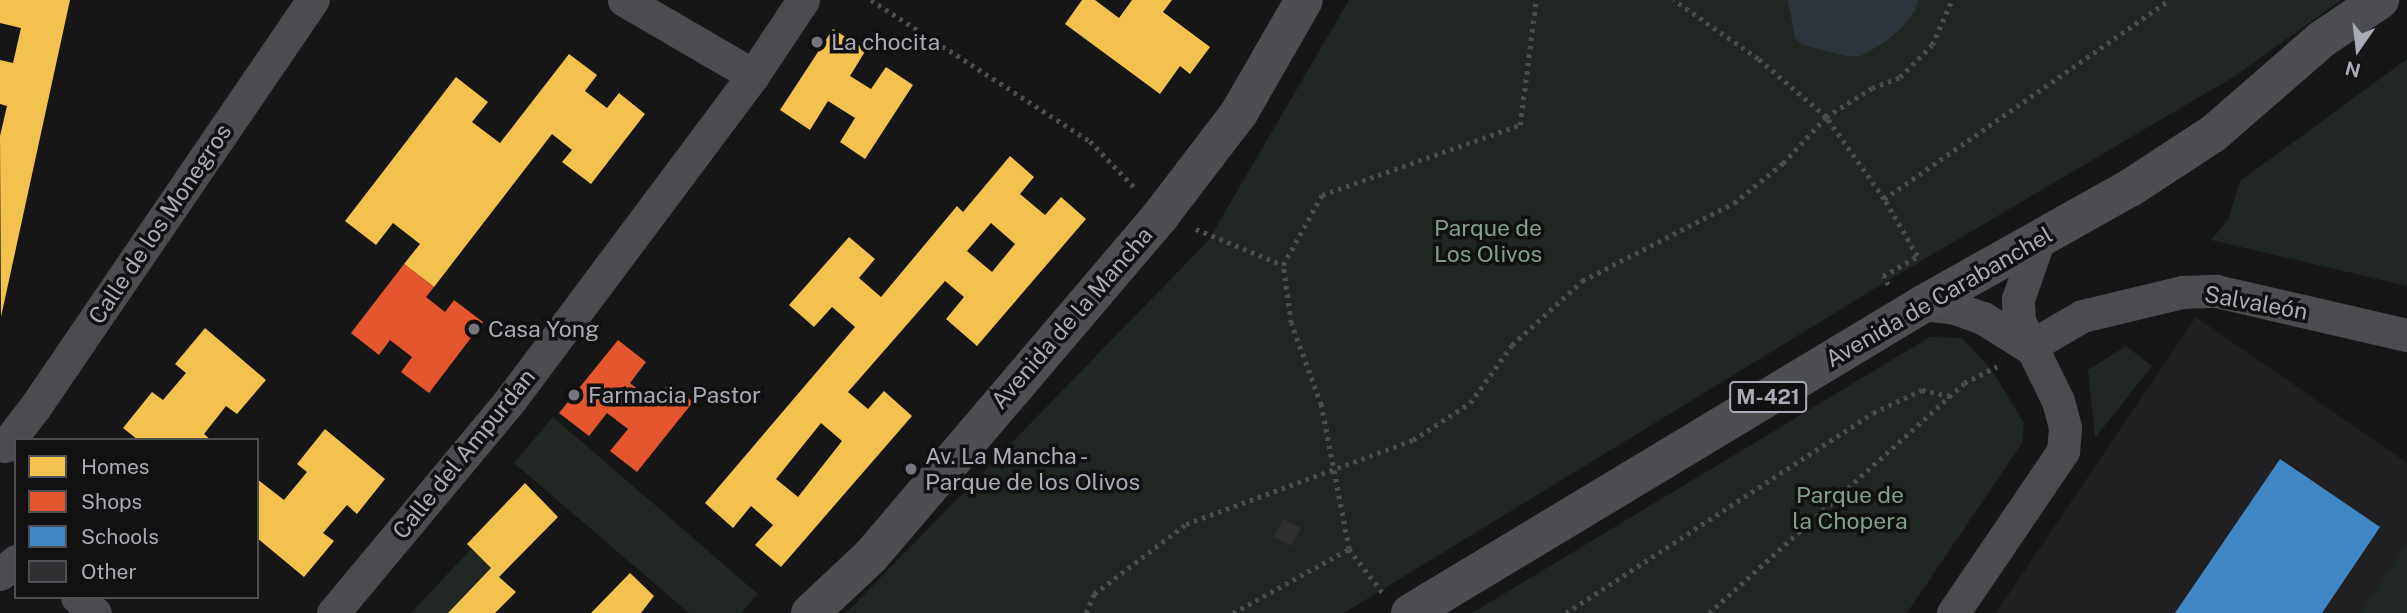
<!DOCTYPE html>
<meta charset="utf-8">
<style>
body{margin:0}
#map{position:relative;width:2407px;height:613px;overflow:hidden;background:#161617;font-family:"Public Sans",sans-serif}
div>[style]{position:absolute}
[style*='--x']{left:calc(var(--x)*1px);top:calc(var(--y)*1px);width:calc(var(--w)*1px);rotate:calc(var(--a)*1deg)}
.built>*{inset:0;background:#202022}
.green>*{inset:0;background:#202722}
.water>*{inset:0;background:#2e343b}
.homes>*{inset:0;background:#f2c14e}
.shops>*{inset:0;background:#e4572e}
.schools>*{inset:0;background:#3f88c5}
.building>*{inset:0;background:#2f2f31;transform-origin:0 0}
.path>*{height:4.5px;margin-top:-2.25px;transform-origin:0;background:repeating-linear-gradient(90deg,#4c4d50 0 3.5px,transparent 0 8.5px)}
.minor>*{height:33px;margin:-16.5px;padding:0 16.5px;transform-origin:16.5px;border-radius:16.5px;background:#4b4c4f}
.primary>*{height:38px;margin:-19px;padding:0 19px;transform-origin:19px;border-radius:19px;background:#4d4e51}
.dots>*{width:19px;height:19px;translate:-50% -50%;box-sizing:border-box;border:4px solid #111112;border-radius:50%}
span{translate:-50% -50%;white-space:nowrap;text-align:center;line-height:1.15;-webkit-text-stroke:7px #111112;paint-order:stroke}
.shield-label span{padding:2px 5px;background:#111112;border:2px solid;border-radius:5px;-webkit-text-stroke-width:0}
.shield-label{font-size:21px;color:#a9abb6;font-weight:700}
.poi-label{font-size:23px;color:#a9abb6}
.left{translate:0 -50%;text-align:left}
.street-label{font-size:23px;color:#a9abb6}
.park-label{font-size:23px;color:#829f88}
.legend{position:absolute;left:14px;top:438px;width:245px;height:161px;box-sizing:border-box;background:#111112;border:2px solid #4e4f54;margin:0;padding:9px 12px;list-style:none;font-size:21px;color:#a9abb6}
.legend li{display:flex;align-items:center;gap:14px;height:35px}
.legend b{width:35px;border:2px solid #4e4f54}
.north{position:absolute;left:2323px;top:14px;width:70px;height:70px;-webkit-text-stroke:5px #111112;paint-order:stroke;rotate:194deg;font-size:19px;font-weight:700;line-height:28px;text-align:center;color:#a9abb6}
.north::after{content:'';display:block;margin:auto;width:24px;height:32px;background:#a9abb6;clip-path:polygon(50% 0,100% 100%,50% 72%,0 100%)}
</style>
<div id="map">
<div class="built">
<i style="clip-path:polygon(2196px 317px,2407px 463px,2407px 613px,1996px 613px)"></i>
</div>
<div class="green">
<i style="clip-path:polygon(1349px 0,2341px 0,2235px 76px,1887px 281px,1344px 613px,846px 613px,1208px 241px)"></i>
<i style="clip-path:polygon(2407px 59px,2407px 286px,2211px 240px,2228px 220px,2240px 181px)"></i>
<i style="clip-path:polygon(1930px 337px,1962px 338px,1991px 369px,2024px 423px,2022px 443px,1907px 613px,1472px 613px)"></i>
<i style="clip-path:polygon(2126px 346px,2152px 366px,2095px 438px,2088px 370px)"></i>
<i style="clip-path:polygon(553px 417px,758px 594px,741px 613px,689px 613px,514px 463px)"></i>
<i style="clip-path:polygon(2407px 544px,2407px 613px,2360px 613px)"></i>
<i style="clip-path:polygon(471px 549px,491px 568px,448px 613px,411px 613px)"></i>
</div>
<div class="water">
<i style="clip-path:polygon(1788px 0,1918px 0,1915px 11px,1902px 28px,1885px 42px,1861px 56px,1846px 56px,1803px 45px,1795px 38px)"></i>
</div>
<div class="homes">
<i style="clip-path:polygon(0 0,70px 0,1px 317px,0 136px,7px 106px,0 104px,0 60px,13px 63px,21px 28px,0 23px)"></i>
<i style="clip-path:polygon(1082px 0,1095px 0,1119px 18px,1132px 0,1172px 0,1163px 12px,1210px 47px,1190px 74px,1180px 66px,1160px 94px,1065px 24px)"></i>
<i style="clip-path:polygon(833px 29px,866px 50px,850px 76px,871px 89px,886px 67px,913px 85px,865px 159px,840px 142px,855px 118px,828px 101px,810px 130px,780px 110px)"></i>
<i style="clip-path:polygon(569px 54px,597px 75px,585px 91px,607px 108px,619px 93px,645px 114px,591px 184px,562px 162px,572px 150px,552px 134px,434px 287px,404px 264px,420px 244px,393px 223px,376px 245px,345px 221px,456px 77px,488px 102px,472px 122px,500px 143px)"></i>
<i style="clip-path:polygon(evenodd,1010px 156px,1034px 177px,1020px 194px,1045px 215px,1061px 197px,1086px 219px,977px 346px,946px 319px,964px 297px,945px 281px,848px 392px,868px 409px,884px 391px,912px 416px,781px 567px,755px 545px,773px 525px,751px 506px,733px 528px,705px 503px,855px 327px,832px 307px,814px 327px,789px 305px,849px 237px,875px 259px,859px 278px,881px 297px,957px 206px,963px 212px,1010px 156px,991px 223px,1015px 244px,992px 272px,967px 251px,991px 223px,1010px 156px,821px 423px,842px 441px,798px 497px,776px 479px,821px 423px)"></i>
<i style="clip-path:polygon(205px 328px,266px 380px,237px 414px,226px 406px,204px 434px,211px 440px,138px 440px,123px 428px,152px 392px,163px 400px,186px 373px,175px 364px)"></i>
<i style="clip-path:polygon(325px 429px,385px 479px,357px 514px,347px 505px,323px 533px,334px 541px,304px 577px,257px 538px,257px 479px,284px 500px,307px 472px,297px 464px)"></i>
<i style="clip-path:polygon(525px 483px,558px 517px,499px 577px,516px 592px,495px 613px,448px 613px,491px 568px,467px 544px)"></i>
<i style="clip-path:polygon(630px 573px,654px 596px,641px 613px,591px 613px)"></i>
</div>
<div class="shops">
<i style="clip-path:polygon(404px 264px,434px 287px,426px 297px,445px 312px,454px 300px,483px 322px,429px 393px,401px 372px,412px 357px,390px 340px,379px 355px,351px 333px)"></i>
<i style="clip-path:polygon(618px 340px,646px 362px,630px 383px,654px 402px,669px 383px,693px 402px,637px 472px,610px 451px,628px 429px,607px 413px,589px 436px,559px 413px)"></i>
</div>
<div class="schools">
<i style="clip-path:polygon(2280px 459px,2380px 527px,2322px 613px,2175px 613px)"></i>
</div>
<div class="building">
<i style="left:1283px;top:519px;width:20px;height:20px;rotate:27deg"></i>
</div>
<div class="path">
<i style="--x:871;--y:0;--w:260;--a:32.8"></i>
<i style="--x:1090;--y:141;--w:68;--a:46.2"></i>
<i style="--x:1884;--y:199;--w:348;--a:-34.9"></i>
<i style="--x:1196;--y:229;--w:94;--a:22.5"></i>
<i style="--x:1888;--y:285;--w:10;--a:-119"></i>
<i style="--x:1883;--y:276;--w:39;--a:-30"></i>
<i style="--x:1917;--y:256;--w:66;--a:-120.1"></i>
<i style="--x:1884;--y:199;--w:100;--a:-125.3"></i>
<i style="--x:1826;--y:117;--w:54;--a:-32.2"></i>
<i style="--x:1872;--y:88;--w:30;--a:-21"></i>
<i style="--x:1900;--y:77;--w:45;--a:-45"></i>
<i style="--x:1932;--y:45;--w:49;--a:-66"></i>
<i style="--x:1349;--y:549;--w:56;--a:52.3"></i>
<i style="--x:1086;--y:613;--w:21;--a:-67"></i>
<i style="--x:1094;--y:594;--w:116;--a:-37.3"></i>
<i style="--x:1186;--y:524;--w:242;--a:-20.3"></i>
<i style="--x:1413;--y:440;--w:68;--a:-33"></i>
<i style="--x:1470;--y:403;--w:72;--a:-54.1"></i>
<i style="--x:1512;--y:345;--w:95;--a:-42.4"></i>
<i style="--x:1582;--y:281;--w:171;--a:-27.2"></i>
<i style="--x:1734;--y:203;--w:63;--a:-39.2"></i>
<i style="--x:1783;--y:163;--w:63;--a:-46.9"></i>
<i style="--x:1826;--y:117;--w:89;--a:-139.5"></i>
<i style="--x:1758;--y:59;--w:103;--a:-145.2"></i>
<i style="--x:1233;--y:613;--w:132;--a:-28.9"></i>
<i style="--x:1349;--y:549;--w:147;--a:-101"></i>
<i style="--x:1321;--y:405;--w:87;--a:-110.1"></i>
<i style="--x:1291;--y:323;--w:59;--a:-97.9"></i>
<i style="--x:1283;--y:265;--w:80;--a:-60.9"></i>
<i style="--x:1322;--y:195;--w:210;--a:-19.5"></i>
<i style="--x:1520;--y:125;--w:126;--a:-82.7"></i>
<i style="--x:1566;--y:613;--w:366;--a:-33.1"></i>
<i style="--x:1873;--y:413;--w:54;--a:-25.1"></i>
<i style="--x:1922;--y:390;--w:29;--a:12"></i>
<i style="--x:1709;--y:613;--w:343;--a:-42"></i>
<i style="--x:1964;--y:383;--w:37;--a:-27"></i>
</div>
<div class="minor">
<i style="--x:624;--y:0;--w:149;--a:30.2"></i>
<i style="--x:1923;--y:304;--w:32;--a:7"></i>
<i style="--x:1955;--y:308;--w:30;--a:20"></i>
<i style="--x:1983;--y:318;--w:54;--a:32.2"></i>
<i style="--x:2029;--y:347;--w:61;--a:-30.3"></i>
<i style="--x:2082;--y:316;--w:103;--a:-13.5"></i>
<i style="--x:2182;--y:292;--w:34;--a:-2"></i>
<i style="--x:2216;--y:291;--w:196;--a:13"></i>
<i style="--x:5;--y:446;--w:49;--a:-52.4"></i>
<i style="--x:35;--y:407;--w:493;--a:-55.7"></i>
<i style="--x:0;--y:574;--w:21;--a:-39"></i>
<i style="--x:77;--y:597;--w:24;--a:42"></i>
<i style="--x:333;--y:613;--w:278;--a:-50.2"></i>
<i style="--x:511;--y:399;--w:404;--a:-53.2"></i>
<i style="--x:753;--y:75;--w:90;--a:-56.3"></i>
<i style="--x:1953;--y:613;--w:196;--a:-55.8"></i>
<i style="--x:2063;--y:451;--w:24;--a:-85"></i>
<i style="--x:2065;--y:427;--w:27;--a:-105"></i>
<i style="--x:2058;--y:401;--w:89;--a:-116"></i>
<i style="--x:2019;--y:321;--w:22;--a:-93"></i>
<i style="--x:2018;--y:299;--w:64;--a:-70.7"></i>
</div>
<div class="primary">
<i style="--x:810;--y:613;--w:83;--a:-43.1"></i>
<i style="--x:871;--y:556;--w:448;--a:-49.6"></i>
<i style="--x:1161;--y:215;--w:128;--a:-52.6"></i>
<i style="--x:1239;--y:113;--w:130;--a:-60.1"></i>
<i style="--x:1410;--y:613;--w:599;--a:-31.06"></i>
<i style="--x:1923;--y:304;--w:237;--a:-29.3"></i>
<i style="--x:2130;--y:188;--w:100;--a:-33.2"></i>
<i style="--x:2214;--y:133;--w:143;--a:-41"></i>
<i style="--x:2322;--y:39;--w:70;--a:-33.9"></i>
</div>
<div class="dots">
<i style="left:817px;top:42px;background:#76777e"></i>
<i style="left:474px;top:329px;background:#76777e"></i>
<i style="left:574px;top:395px;background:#76777e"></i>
<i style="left:911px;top:469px;background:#76777e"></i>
</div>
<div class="shield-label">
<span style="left:1768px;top:397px">M-421</span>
</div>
<div class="poi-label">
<span class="left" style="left:831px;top:42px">La chocita</span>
<span class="left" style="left:488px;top:329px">Casa Yong</span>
<span class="left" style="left:588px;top:395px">Farmacia Pastor</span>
<span class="left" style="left:925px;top:469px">Av. La Mancha -<br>Parque de los Olivos</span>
</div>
<div class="street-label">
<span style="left:160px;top:224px;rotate:-56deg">Calle de los Monegros</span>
<span style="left:1939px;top:297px;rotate:-30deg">Avenida de Carabanchel</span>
<span style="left:2256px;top:303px;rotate:10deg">Salvaleón</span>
<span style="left:1072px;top:318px;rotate:-49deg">Avenida de la Mancha</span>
<span style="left:464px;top:454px;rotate:-51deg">Calle del Ampurdan</span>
</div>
<div class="park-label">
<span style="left:1488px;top:241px">Parque de<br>Los Olivos</span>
<span style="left:1850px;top:508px">Parque de<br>la Chopera</span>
</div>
<ul class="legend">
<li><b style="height:19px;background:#f2c14e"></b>Homes</li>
<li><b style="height:19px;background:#e4572e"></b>Shops</li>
<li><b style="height:19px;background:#3f88c5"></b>Schools</li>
<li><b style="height:19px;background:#2f2f31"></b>Other</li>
</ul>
<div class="north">N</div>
</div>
